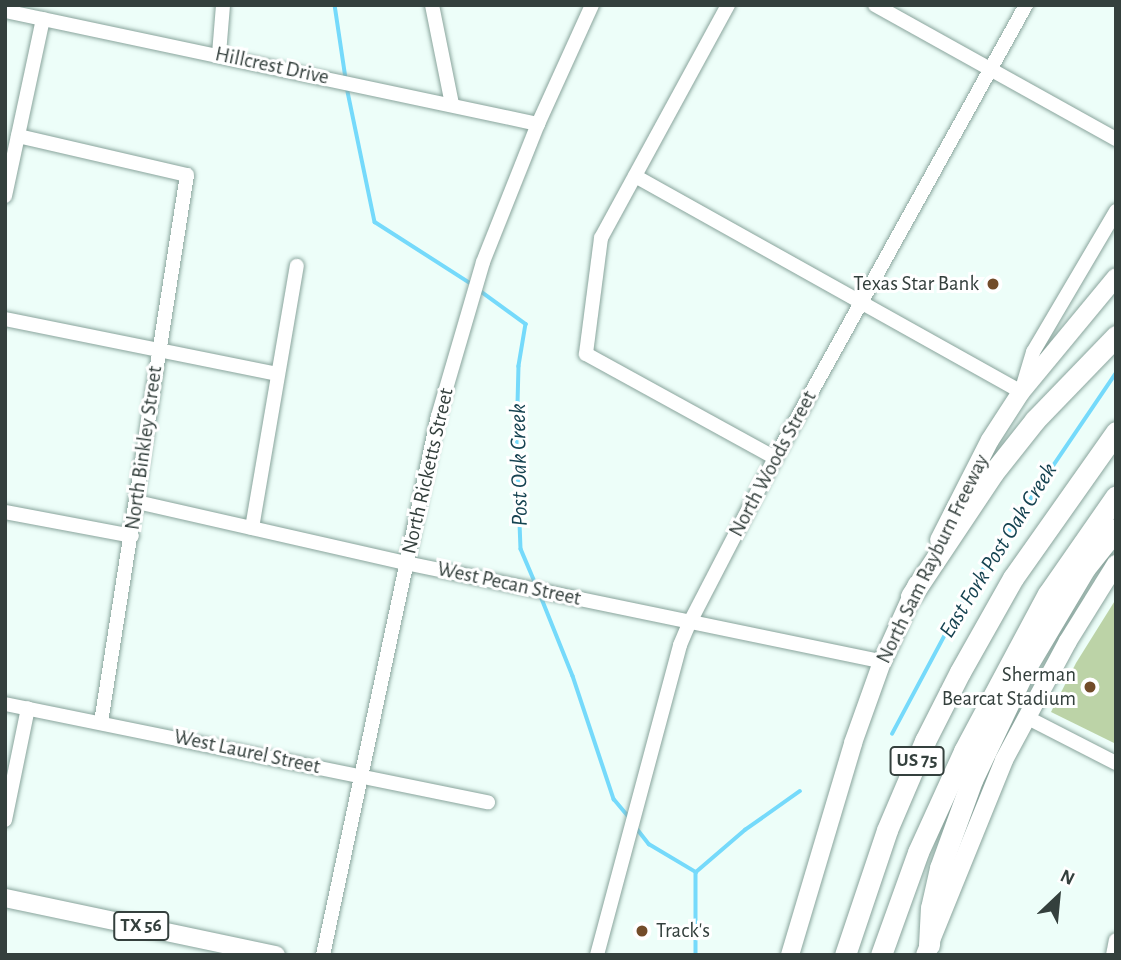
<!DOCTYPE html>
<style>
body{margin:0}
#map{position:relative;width:1121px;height:960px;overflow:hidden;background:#edfef9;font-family:"Alegreya Sans",sans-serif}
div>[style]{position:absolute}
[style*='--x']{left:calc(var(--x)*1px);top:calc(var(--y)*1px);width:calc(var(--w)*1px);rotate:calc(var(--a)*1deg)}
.green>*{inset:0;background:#bcd3a7}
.stream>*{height:3.5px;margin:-1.75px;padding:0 1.75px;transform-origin:1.75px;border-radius:1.75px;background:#75dafb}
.roads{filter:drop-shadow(0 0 2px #89a49c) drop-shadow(0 0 2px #89a49c)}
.minor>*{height:14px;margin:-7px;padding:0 7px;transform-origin:7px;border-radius:7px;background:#fff}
.major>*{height:18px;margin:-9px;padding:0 9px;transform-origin:9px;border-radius:9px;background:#fff}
.highway>*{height:21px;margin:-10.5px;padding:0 10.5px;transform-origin:10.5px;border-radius:10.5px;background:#fff}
.dots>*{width:19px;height:19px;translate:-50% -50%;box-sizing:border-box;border:4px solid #fff;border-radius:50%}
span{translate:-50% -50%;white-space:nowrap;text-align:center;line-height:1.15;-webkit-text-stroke:6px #fff;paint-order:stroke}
.shield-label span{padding:2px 5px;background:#fff;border:2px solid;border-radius:5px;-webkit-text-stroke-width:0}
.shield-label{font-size:19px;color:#34403d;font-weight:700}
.street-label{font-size:21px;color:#34403d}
.poi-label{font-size:21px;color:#34403d}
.right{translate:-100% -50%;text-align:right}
.left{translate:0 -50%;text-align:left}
.water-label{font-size:23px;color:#164351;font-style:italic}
.frame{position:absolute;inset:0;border:7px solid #34403d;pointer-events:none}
.north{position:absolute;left:1023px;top:862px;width:70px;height:70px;-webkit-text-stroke:5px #fff;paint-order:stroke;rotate:26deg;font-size:19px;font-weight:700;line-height:28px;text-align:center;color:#34403d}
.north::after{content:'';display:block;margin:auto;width:24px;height:32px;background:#34403d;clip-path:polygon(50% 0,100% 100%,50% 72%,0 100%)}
</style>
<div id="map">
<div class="green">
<i style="clip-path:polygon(1116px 599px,1116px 744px,1051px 712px,1076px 663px)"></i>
</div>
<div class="stream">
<i style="--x:335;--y:5;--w:75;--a:81.5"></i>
<i style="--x:347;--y:87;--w:138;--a:78.3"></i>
<i style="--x:375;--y:222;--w:117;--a:32.7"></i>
<i style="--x:479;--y:290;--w:58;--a:35.9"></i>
<i style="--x:526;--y:324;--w:43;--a:99.5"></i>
<i style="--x:519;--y:366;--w:79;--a:91.5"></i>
<i style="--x:517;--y:445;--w:104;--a:87.8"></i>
<i style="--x:521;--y:549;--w:38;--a:67"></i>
<i style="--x:540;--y:594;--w:88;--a:68.1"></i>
<i style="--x:573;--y:676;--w:130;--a:71.6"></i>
<i style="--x:614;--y:799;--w:23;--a:50"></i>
<i style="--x:892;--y:734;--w:163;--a:-61.9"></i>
<i style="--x:969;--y:590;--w:262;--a:-55.9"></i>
<i style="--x:635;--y:826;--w:23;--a:52"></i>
<i style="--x:649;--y:844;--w:55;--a:30.8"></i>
<i style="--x:696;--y:872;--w:83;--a:90"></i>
<i style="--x:696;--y:872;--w:65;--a:-40.6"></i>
<i style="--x:745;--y:830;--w:67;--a:-35.3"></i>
</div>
<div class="roads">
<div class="minor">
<i style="--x:432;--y:5;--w:101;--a:78.6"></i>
<i style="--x:728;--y:5;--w:265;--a:118.6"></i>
<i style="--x:601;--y:238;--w:117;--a:97.4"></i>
<i style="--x:586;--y:354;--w:216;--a:28.8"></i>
<i style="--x:875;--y:5;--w:276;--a:29.1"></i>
<i style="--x:5;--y:11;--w:545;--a:11.97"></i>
<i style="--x:219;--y:54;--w:49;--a:-85.3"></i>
<i style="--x:18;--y:136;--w:173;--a:13"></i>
<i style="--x:187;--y:175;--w:554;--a:98.93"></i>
<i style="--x:635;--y:176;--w:442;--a:29.2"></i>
<i style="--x:1021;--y:392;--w:42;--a:-73.3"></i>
<i style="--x:1033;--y:352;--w:164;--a:-59.5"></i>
<i style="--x:5;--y:196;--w:181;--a:-77.9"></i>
<i style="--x:5;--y:319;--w:278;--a:11.4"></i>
<i style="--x:137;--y:502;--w:276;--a:12.8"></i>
<i style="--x:406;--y:563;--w:486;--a:11.7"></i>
<i style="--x:5;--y:512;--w:129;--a:10.7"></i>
<i style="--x:252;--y:528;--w:266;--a:-80.3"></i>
<i style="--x:5;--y:704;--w:493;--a:11.5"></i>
<i style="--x:1026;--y:717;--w:101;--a:27.1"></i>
<i style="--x:5;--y:820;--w:114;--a:-78.4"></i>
<i style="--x:323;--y:955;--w:551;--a:-77.96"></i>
<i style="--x:438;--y:416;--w:160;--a:-73.7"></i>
<i style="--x:483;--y:262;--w:149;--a:-68.3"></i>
<i style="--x:538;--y:124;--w:131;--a:-65.6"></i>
<i style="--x:597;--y:955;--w:321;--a:-75"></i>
<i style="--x:680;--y:645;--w:25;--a:-67"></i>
<i style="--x:690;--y:622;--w:185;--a:-62.6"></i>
<i style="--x:775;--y:458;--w:518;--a:-61.01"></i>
<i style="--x:1113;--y:955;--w:15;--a:-79"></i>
</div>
<div class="major">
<i style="--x:939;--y:540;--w:112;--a:-63"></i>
<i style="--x:990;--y:440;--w:57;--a:-57.1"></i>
<i style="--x:1021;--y:392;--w:149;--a:-50.4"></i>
<i style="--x:5;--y:898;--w:277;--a:11.9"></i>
<i style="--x:790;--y:955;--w:221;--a:-73.4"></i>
<i style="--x:853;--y:743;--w:86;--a:-70.3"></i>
<i style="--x:882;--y:662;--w:85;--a:-65.8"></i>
<i style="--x:925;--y:955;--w:210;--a:-67.9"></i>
<i style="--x:1004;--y:760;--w:135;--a:-61.7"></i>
<i style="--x:1068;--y:641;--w:91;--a:-58.1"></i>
</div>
<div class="highway">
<i style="--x:911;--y:596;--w:148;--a:-56.3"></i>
<i style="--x:993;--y:473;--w:68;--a:-51.6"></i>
<i style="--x:1035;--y:420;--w:117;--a:-46"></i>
<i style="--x:929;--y:945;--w:37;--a:-87"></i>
<i style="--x:931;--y:908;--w:41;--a:-77.3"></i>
<i style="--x:940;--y:868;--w:94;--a:-70"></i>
<i style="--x:972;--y:780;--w:125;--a:-64.5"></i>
<i style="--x:1026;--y:667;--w:115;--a:-59.2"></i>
<i style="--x:1085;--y:568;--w:50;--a:-51.5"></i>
<i style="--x:845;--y:955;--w:132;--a:-71.4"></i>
<i style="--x:887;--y:830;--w:97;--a:-66.9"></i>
<i style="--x:925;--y:741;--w:77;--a:-63.1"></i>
<i style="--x:960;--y:672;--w:108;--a:-60.6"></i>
<i style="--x:1013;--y:578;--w:179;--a:-54.8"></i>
<i style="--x:881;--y:955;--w:109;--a:-70.2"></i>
<i style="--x:918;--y:852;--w:111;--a:-65.5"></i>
<i style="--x:964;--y:751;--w:178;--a:-61.9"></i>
<i style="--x:1048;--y:594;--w:119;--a:-55.2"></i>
</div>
</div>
<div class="dots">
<i style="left:993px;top:284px;background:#724c29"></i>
<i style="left:1090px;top:687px;background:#724c29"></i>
<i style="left:642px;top:931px;background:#724c29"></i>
</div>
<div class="shield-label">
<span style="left:917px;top:761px">US 75</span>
<span style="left:141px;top:926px">TX 56</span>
</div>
<div class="street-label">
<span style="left:272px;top:66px;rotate:12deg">Hillcrest Drive</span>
<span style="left:144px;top:448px;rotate:-82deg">North Binkley Street</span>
<span style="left:773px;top:464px;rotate:-62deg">North Woods Street</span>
<span style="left:428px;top:471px;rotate:-77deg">North Ricketts Street</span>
<span style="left:933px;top:559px;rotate:-64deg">North Sam Rayburn Freeway</span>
<span style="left:509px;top:584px;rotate:12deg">West Pecan Street</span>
<span style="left:247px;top:752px;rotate:12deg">West Laurel Street</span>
</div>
<div class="poi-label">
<span class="right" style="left:979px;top:284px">Texas Star Bank</span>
<span class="right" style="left:1076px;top:687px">Sherman<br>Bearcat Stadium</span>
<span class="left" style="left:656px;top:931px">Track's</span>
</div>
<div class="water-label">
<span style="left:520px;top:465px;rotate:-91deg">Post Oak Creek</span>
<span style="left:999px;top:551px;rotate:-58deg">East Fork Post Oak Creek</span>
</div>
<div class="frame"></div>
<div class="north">N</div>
</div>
